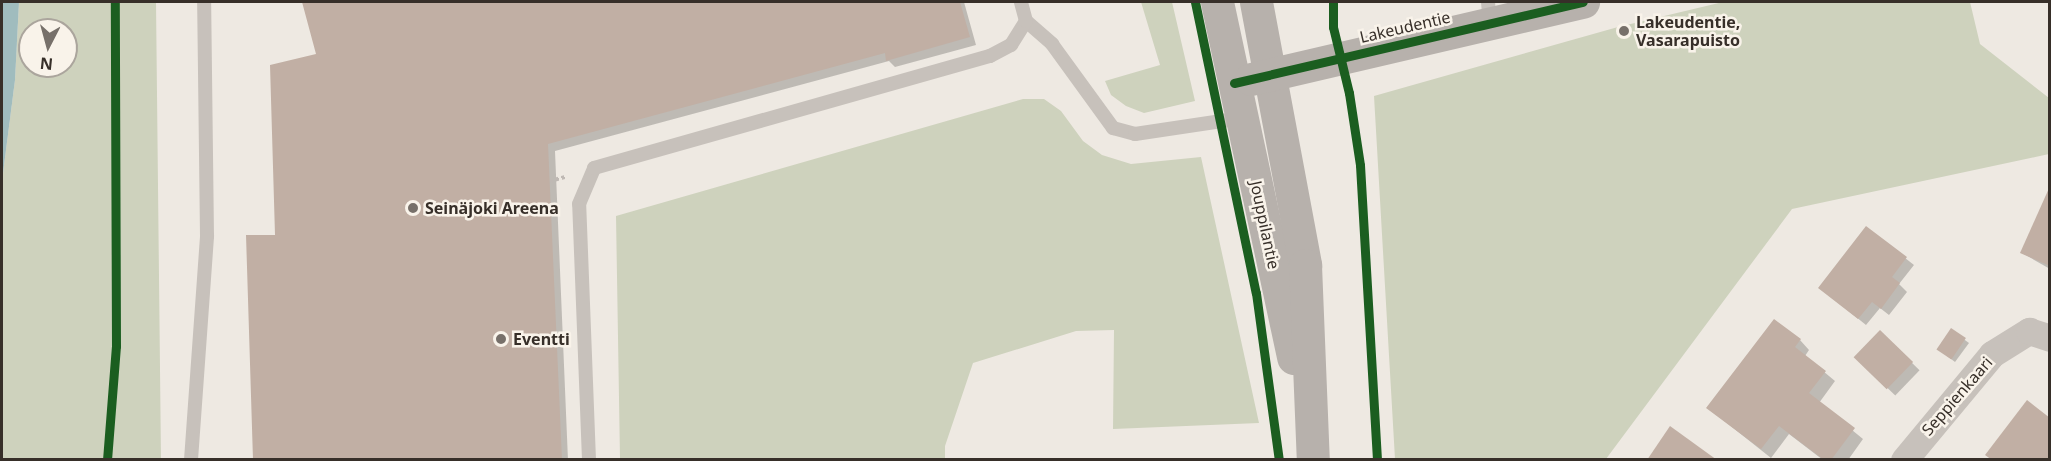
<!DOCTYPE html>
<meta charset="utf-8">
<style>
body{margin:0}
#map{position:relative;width:2051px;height:461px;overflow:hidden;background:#eee9e2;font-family:"Noto Sans",sans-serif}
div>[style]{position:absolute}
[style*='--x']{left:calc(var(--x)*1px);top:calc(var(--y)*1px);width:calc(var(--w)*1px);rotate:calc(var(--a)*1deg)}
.green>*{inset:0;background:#ced2bd}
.water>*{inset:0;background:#a0bcbe}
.shadow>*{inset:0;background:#0003;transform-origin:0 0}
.building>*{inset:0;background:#c1afa4;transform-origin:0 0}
.path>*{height:4px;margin-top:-2px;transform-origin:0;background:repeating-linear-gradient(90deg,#bfb9b4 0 3px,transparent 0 6px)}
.lane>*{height:14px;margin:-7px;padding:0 7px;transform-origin:7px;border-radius:7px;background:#c7c1bb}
.street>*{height:27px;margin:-13.5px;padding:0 13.5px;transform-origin:13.5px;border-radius:13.5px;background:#c7c1bb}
.secondary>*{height:33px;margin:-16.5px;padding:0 16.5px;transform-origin:16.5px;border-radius:16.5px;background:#b7b1ac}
.cycleway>*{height:9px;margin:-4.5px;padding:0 4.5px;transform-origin:4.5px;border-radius:4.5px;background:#1b5e20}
.dots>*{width:16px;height:16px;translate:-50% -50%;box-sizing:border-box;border:3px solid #f9f3ea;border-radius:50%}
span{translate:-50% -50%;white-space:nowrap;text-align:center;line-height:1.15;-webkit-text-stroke:5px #f9f3ea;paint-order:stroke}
.poi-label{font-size:16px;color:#372f29;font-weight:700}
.left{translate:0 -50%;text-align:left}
.street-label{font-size:16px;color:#372f29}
.frame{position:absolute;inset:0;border:3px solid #372f29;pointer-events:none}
.north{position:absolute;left:18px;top:18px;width:60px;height:60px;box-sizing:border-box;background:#f9f3ea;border:2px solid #aba59d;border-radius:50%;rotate:186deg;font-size:16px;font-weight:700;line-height:24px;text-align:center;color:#372f29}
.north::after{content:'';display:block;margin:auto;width:21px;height:27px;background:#77706a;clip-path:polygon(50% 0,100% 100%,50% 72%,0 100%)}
</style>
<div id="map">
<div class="green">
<i style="clip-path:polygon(evenodd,19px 2px,156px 2px,161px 459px,2px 459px,2px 181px,15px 80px,19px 2px,30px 30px,66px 30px,66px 66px,30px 66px,30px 30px)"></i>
<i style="clip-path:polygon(1141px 2px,1172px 2px,1195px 101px,1144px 113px,1126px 106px,1111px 95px,1105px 81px,1160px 65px)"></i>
<i style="clip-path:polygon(1723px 2px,1970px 2px,1980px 44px,2049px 98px,2049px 154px,1792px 209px,1606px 459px,1395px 459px,1374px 96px,1618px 27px)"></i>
<i style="clip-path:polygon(1023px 99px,1044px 99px,1061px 111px,1083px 141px,1102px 155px,1131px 164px,1201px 157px,1259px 423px,1113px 429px,1114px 330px,1076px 331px,973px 363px,945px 446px,945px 459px,620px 459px,616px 216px)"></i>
</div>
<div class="water">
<i style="clip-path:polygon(2px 2px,19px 2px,15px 80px,2px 181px)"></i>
</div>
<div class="shadow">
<i style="clip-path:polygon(303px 2px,964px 2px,976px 45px,895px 67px,889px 61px,555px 151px,568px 460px,255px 460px,276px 236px,318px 55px)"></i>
<i style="clip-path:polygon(2050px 189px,2050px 269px,2022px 253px)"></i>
<i style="clip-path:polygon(1867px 228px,1914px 265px,1899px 284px,1907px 292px,1889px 315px,1880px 308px,1866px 325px,1820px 288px)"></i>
<i style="clip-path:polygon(1951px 330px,1969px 343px,1955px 362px,1942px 352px)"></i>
<i style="left:1880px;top:332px;width:55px;height:35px;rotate:44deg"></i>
<i style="clip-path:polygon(1800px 340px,1809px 350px,1805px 356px,1835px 381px,1819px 403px,1863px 439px,1848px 460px,1823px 460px,1789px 434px,1771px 458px,1708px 408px)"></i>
</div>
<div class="building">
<i style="clip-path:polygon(302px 2px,960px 2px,970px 37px,886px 61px,885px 53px,548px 144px,562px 460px,253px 460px,246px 235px,275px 235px,270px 65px,316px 54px)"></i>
<i style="clip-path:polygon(2050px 186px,2050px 266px,2020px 253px)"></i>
<i style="clip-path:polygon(1866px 226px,1907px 257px,1892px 277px,1900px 283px,1881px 309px,1872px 302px,1858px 319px,1818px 288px)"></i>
<i style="clip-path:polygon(1774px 319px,1801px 339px,1795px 347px,1826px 371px,1809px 393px,1855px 428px,1831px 460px,1824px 460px,1779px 426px,1761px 449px,1706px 408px)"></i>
<i style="left:1951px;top:328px;width:18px;height:26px;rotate:34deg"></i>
<i style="left:1880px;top:330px;width:46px;height:38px;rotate:44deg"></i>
<i style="clip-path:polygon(2027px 400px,2050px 418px,2050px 460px,1992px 460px,1985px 455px)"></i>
<i style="clip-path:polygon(1670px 426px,1717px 460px,1647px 460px)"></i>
</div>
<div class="path">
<i style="--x:550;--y:181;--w:16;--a:-15"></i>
</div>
<div class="lane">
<i style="--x:1488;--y:2;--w:22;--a:85"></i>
<i style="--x:1026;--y:21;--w:35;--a:41"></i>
<i style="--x:1052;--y:44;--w:104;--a:54"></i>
<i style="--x:1113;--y:128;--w:23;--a:15"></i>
<i style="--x:1135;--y:134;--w:108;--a:-8.5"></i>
<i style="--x:191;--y:460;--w:225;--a:-85.9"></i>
<i style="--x:207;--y:236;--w:234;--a:-90.7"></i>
<i style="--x:589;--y:460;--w:256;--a:-92.2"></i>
<i style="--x:579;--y:204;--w:39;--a:-67"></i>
<i style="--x:594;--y:168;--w:412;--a:-15.8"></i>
<i style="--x:990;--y:56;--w:24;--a:-28"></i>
<i style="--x:1011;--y:45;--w:28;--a:-58"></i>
<i style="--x:1026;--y:21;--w:20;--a:-105"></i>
</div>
<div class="street">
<i style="--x:1904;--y:460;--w:138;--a:-50.3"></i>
<i style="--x:1992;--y:354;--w:44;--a:-31.9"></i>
<i style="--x:2029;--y:331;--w:22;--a:18"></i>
</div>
<div class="secondary">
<i style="--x:1217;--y:2;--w:364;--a:77.9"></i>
<i style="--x:1256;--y:2;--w:268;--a:79.4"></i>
<i style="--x:1305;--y:265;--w:195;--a:87.7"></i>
<i style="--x:1251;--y:79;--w:341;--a:-13.1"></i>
</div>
<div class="cycleway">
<i style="--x:1195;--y:2;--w:297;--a:78.2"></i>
<i style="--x:1256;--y:293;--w:169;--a:82.2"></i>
<i style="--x:1333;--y:2;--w:25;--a:90"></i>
<i style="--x:1333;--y:27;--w:68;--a:76.4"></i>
<i style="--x:1349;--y:93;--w:73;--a:81.3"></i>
<i style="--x:1360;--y:165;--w:295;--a:86.7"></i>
<i style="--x:1234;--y:83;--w:358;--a:-13.1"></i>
<i style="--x:107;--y:460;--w:114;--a:-85.5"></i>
<i style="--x:116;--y:346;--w:344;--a:-90.2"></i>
</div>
<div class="dots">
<i style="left:1624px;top:31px;background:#77706a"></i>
<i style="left:413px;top:208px;background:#77706a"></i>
<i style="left:501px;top:339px;background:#77706a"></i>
</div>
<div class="poi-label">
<span class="left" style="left:1636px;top:31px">Lakeudentie,<br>Vasarapuisto</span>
<span class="left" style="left:425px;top:208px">Seinäjoki Areena</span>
<span class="left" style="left:513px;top:339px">Eventti</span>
</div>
<div class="street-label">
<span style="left:1405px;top:27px;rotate:-13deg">Lakeudentie</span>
<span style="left:1265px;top:225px;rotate:78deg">Jouppilantie</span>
<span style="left:1957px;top:396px;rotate:-49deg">Seppienkaari</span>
</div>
<div class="frame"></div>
<div class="north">N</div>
</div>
